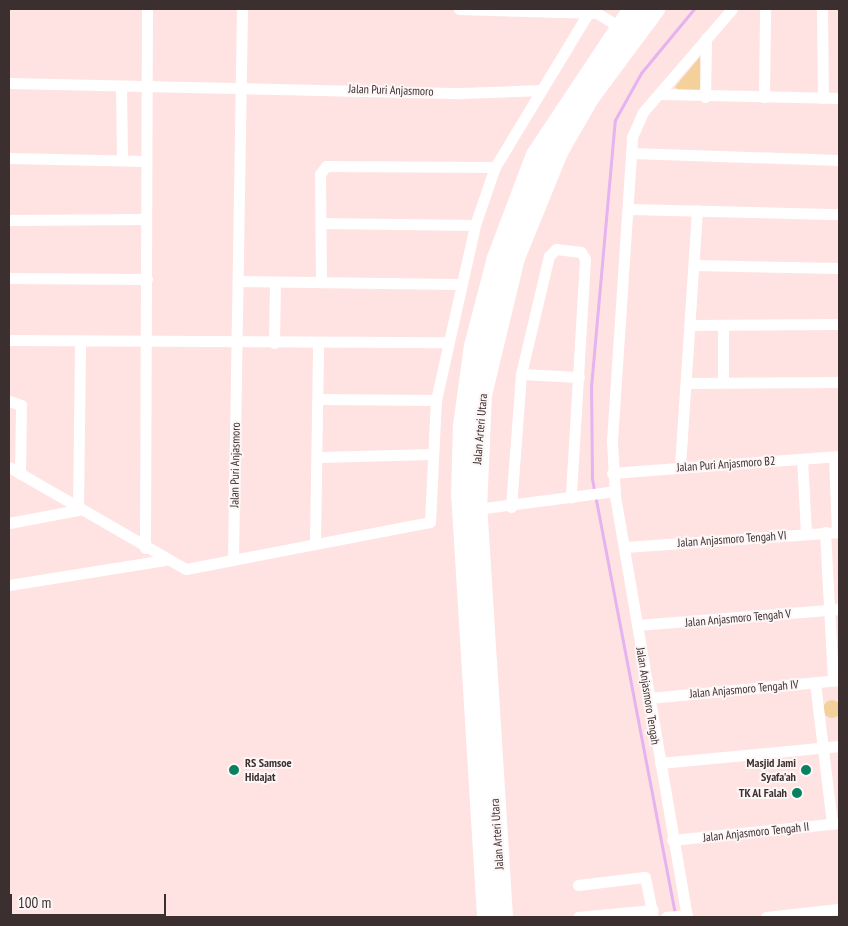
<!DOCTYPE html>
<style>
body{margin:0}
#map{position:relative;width:848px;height:926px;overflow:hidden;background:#fee3e2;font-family:"PT Sans Narrow",sans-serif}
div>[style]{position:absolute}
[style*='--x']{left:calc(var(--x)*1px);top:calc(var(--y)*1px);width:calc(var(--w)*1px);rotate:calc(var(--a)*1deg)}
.green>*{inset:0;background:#f4d19b}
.round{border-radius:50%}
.stream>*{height:3px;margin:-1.5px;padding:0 1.5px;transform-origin:1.5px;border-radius:1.5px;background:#e5b3ef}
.minor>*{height:11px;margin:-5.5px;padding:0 5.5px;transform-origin:5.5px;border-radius:5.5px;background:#fff}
.trunk>*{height:20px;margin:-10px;padding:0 10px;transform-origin:10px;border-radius:10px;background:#fff}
.dots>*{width:14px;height:14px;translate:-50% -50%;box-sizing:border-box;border:2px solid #fdf6f6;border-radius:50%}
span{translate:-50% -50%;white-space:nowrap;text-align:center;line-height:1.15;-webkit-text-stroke:4px #fdf6f6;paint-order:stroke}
.street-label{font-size:12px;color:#3c2f2f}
.poi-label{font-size:12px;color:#3c2f2f;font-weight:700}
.left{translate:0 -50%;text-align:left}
.right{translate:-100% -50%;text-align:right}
.frame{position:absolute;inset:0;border:10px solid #3c2f2f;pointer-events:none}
.scale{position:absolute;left:10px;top:894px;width:156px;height:22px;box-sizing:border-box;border:2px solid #3c2f2f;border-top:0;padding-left:6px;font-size:15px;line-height:18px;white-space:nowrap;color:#3c2f2f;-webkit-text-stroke:4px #fdf6f6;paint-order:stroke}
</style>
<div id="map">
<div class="green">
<i style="clip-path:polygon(700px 57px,701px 90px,678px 90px,675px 87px)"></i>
<i class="round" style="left:823px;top:700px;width:18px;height:18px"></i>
</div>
<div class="stream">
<i style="--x:675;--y:914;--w:445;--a:-100.8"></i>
<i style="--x:592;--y:477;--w:90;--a:-90.6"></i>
<i style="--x:591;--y:387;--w:268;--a:-84.9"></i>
<i style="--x:615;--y:120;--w:54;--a:-61"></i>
<i style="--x:641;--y:73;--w:83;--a:-50.4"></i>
</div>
<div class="minor">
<i style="--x:459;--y:9;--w:138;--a:1.7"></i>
<i style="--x:597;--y:13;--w:32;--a:32"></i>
<i style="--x:822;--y:9;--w:89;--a:89.4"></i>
<i style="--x:9;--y:83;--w:453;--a:1.3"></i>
<i style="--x:462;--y:93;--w:79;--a:-2.2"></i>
<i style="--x:121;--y:86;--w:73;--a:89.2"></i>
<i style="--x:661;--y:94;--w:178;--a:1.3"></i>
<i style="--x:705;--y:97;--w:59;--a:-89"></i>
<i style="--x:764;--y:97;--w:88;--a:-89.3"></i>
<i style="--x:631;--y:153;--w:208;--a:1.9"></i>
<i style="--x:9;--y:158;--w:137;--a:1.3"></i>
<i style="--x:628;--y:209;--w:211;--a:1.4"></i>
<i style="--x:9;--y:220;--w:137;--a:-0.4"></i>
<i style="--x:321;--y:223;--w:154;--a:0.7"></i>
<i style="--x:694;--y:265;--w:145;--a:1.2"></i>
<i style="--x:9;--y:278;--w:138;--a:0.4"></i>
<i style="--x:241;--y:281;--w:217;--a:0.8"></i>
<i style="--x:321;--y:282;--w:108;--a:-90.5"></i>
<i style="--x:320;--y:174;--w:10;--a:-53"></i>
<i style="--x:326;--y:166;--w:169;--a:0.3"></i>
<i style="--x:690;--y:325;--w:149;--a:-0.4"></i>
<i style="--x:9;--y:340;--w:437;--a:0.3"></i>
<i style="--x:274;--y:343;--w:61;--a:-89.1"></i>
<i style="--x:521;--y:374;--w:58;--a:3"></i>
<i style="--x:723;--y:382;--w:57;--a:-90"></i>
<i style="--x:687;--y:383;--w:152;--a:-0.4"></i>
<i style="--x:319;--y:399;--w:117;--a:0.5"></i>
<i style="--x:9;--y:401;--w:13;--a:18"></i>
<i style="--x:21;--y:405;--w:69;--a:90.8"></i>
<i style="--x:318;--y:457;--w:115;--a:-1.5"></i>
<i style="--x:834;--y:457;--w:75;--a:87.7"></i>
<i style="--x:802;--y:459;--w:75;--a:86.9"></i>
<i style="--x:680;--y:466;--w:256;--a:-86.2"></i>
<i style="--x:9;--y:467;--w:204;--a:30"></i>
<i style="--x:186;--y:569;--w:248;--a:-10.9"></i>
<i style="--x:430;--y:522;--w:122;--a:-87.2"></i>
<i style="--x:436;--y:400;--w:179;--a:-77.4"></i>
<i style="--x:475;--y:225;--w:61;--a:-71"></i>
<i style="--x:495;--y:167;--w:181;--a:-58.8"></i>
<i style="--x:612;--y:473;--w:228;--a:-4.3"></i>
<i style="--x:511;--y:507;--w:133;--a:-85.7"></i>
<i style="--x:521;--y:374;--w:121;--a:-76.7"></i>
<i style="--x:549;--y:256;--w:10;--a:-45"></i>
<i style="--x:556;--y:249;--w:25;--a:7"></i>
<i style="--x:581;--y:252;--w:8;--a:60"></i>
<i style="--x:585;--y:259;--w:239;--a:93.4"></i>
<i style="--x:477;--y:509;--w:139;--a:-7.4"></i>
<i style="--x:9;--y:523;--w:70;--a:-10.7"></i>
<i style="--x:78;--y:510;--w:167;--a:-89.3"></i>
<i style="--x:825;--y:532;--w:149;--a:86.9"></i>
<i style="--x:315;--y:541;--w:197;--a:-89.1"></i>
<i style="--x:625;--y:547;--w:215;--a:-4"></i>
<i style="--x:145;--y:548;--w:539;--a:-89.79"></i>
<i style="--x:233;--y:559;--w:550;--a:-89.06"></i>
<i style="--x:9;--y:585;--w:158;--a:-9.1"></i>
<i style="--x:637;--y:625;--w:203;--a:-4.5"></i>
<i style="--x:815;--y:683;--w:142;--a:83.1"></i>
<i style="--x:649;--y:698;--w:191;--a:-5.4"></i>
<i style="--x:660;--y:763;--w:180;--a:-5.4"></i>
<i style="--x:672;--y:840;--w:168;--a:-5.8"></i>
<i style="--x:578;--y:885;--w:67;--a:-6.8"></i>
<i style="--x:645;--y:877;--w:41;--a:78.7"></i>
<i style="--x:578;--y:917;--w:75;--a:-5.3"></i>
<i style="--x:666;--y:917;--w:21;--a:-5"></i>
<i style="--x:687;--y:917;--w:427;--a:-99.7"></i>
<i style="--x:615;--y:496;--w:55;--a:-93.1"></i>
<i style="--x:612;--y:441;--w:305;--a:-86.2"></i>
<i style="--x:632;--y:137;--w:27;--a:-66"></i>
<i style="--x:643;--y:112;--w:136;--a:-49.2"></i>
<i style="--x:766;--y:917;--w:73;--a:-6.3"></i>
</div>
<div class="trunk">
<i style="--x:487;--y:917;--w:421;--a:-93.5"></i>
<i style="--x:461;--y:497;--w:71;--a:-88.4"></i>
<i style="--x:463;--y:426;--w:81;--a:-82.2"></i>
<i style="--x:474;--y:346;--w:91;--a:-75.4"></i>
<i style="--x:497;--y:258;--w:110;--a:-69.3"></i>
<i style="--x:536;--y:155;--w:175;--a:-56.4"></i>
<i style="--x:503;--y:917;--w:409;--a:-93.6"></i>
<i style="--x:477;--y:509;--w:114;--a:-87.5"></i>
<i style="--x:482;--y:395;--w:141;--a:-76.5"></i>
<i style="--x:515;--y:258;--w:114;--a:-67.9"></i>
<i style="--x:558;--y:152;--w:62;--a:-60.1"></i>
<i style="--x:589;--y:98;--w:111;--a:-53.4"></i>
</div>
<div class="dots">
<i style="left:234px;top:770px;background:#098160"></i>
<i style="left:806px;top:770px;background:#098160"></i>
<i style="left:797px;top:793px;background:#098160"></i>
</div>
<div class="street-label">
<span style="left:391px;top:90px;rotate:2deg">Jalan Puri Anjasmoro</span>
<span style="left:480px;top:429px;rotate:-85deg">Jalan Arteri Utara</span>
<span style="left:726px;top:464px;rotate:-4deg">Jalan Puri Anjasmoro B2</span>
<span style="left:235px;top:465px;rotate:-89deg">Jalan Puri Anjasmoro</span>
<span style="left:732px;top:539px;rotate:-4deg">Jalan Anjasmoro Tengah VI</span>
<span style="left:738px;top:618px;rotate:-5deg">Jalan Anjasmoro Tengah V</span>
<span style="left:744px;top:689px;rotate:-5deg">Jalan Anjasmoro Tengah IV</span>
<span style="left:648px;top:696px;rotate:81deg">Jalan Anjasmoro Tengah</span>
<span style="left:756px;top:832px;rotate:-6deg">Jalan Anjasmoro Tengah II</span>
<span style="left:497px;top:834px;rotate:-94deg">Jalan Arteri Utara</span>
</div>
<div class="poi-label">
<span class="left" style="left:245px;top:770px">RS Samsoe<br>Hidajat</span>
<span class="right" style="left:796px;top:770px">Masjid Jami<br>Syafa'ah</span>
<span class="right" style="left:787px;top:793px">TK Al Falah</span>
</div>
<div class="frame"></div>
<div class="scale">100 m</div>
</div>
